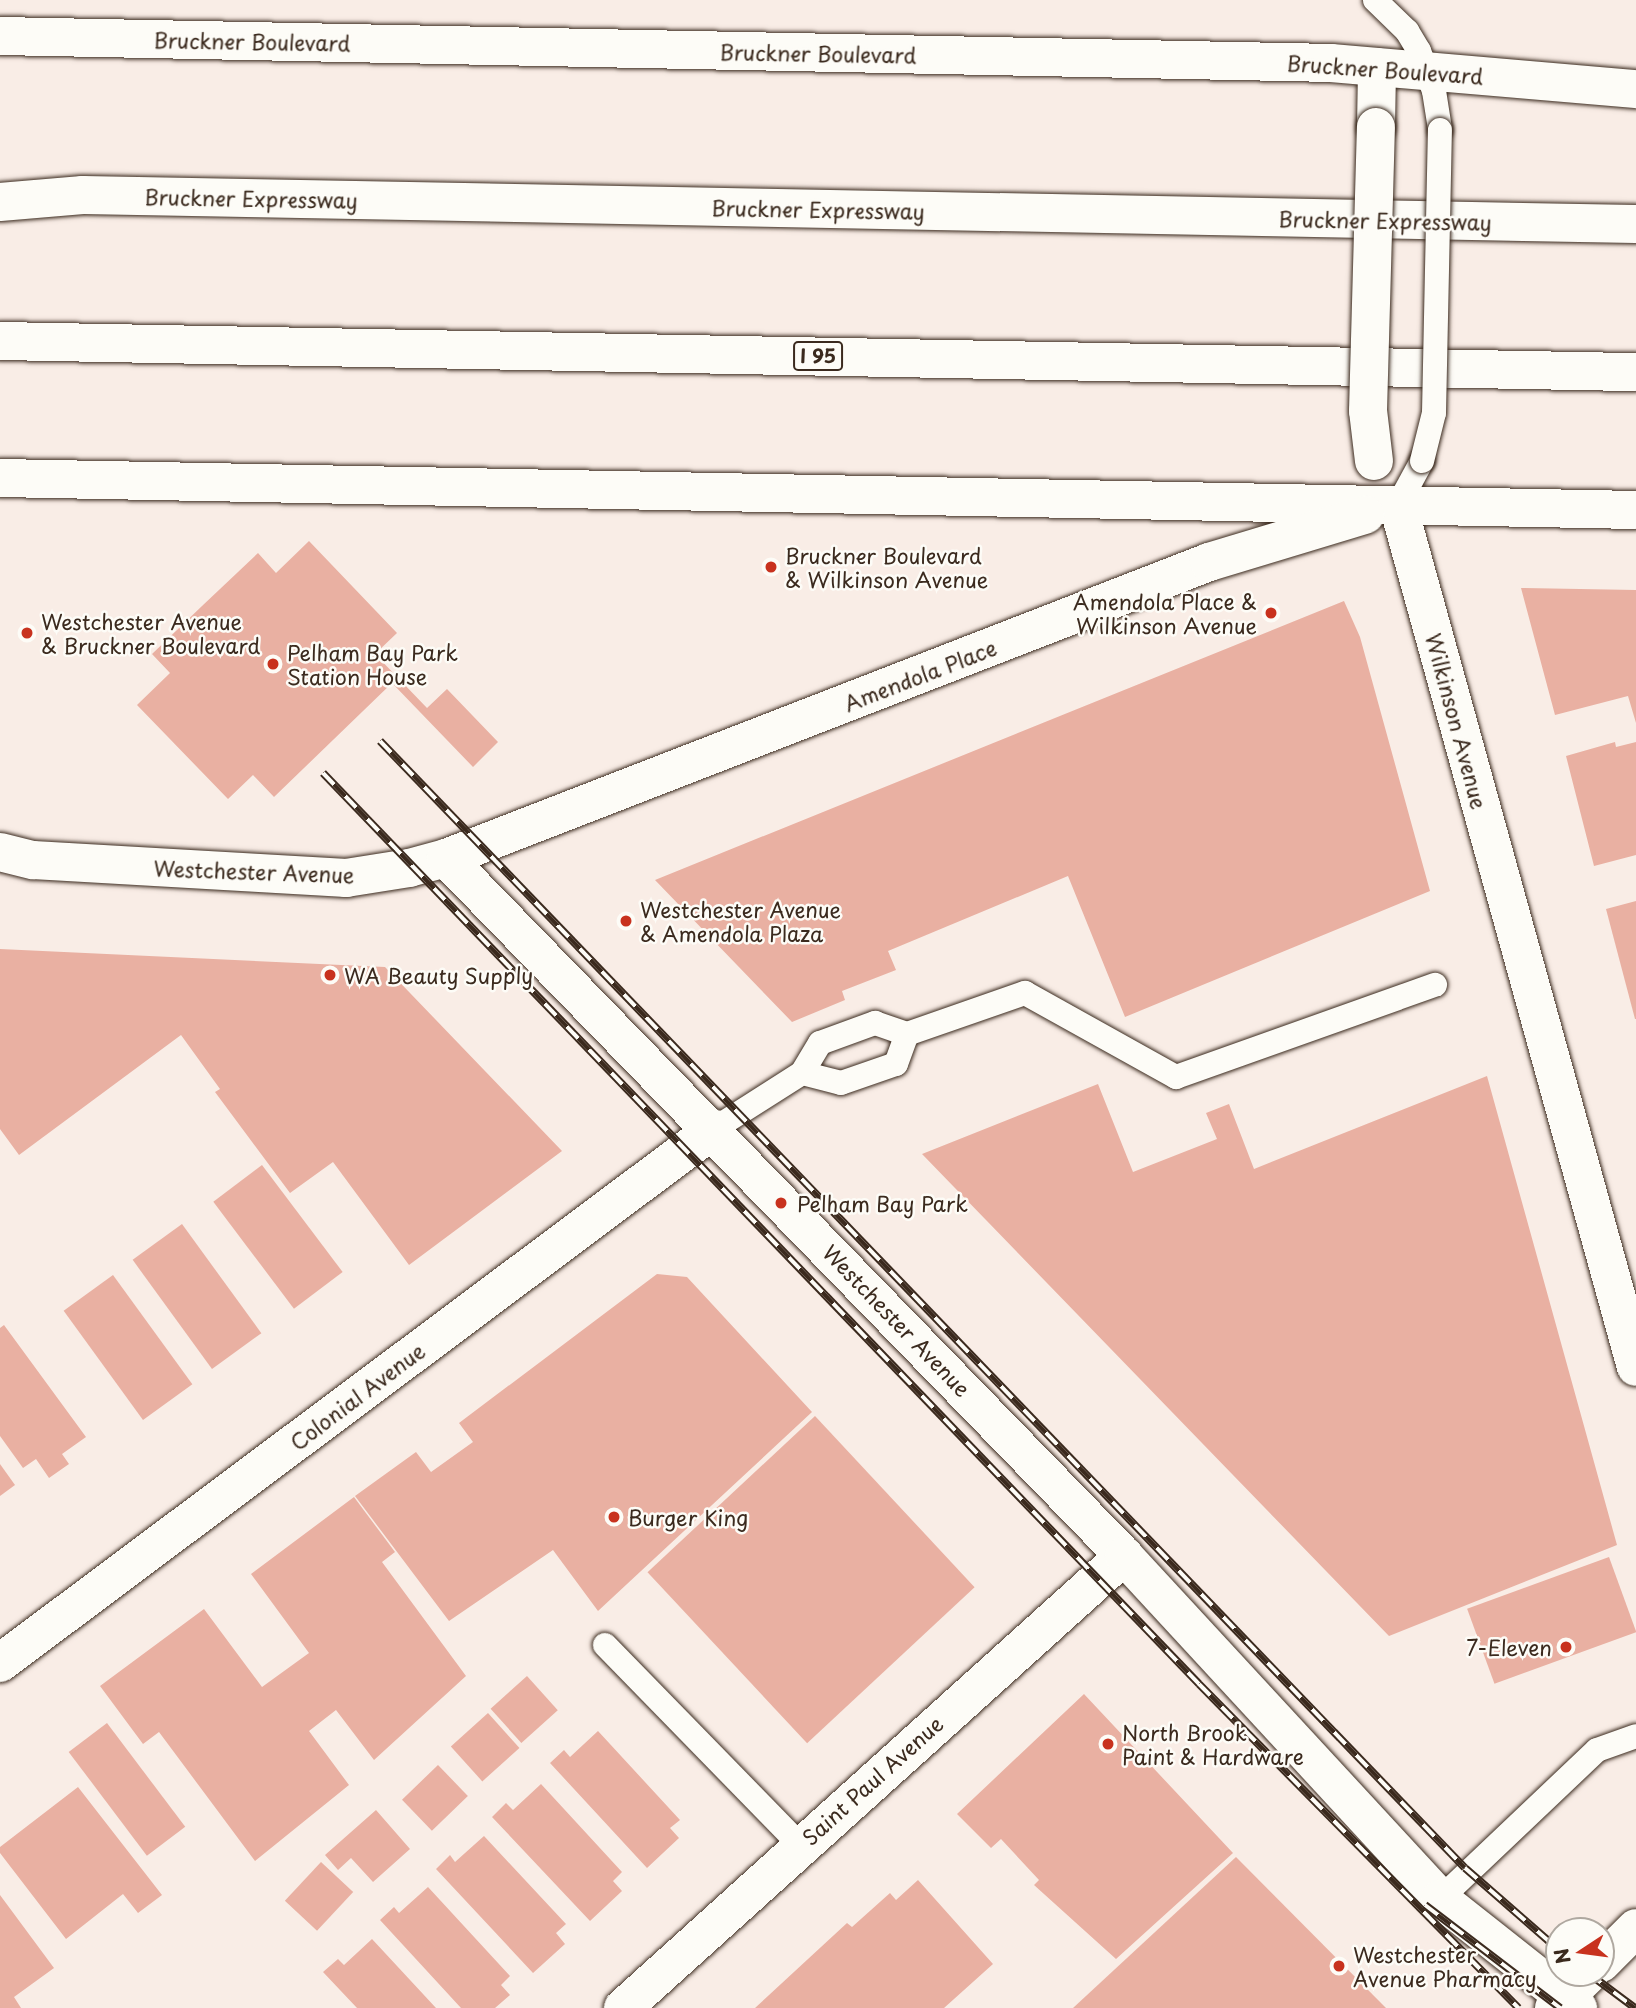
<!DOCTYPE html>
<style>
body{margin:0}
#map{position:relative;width:1636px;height:2008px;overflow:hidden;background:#f9ede6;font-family:"Playpen Sans",sans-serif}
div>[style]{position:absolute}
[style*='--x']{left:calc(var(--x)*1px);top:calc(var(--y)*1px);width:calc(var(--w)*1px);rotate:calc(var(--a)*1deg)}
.building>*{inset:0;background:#e9b0a2;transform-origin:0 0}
.roads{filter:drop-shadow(0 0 2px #3b2a1e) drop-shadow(0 0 2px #3b2a1e)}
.lane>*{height:24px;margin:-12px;padding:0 12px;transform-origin:12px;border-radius:12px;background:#fdfcf7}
.street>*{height:38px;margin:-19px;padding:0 19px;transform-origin:19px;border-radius:19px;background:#fdfcf7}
.secondary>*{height:38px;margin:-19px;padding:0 19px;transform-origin:19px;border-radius:19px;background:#fdfcf7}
.highway>*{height:38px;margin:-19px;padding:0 19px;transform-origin:19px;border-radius:19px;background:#fdfcf7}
.rail>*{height:8px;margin-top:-4px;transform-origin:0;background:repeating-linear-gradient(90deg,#fdfcf7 0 16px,#3b2a1e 0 32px);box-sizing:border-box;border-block:2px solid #3b2a1e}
.bridges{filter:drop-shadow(0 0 2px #3b2a1e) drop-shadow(0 0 2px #3b2a1e)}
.lane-bridge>*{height:24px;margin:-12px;padding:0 12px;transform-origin:12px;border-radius:12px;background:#fdfcf7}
.secondary-bridge>*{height:38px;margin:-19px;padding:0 19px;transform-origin:19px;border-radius:19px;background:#fdfcf7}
.dots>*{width:19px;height:19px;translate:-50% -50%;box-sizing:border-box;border:4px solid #fdfcf7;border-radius:50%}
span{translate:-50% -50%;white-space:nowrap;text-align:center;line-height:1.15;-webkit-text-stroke:5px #fdfcf7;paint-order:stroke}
.shield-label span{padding:2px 5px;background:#fdfcf7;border:2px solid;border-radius:5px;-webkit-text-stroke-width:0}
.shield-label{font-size:19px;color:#3b2a1e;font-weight:700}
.street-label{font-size:21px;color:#3b2a1e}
.poi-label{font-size:21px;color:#3b2a1e}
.left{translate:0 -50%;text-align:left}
.right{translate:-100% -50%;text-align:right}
.north{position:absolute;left:1545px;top:1917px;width:70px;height:70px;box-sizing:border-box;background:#fdfcf7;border:2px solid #afa8a0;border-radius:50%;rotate:257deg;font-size:19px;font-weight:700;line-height:28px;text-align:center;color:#3b2a1e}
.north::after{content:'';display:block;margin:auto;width:24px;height:32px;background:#c8321e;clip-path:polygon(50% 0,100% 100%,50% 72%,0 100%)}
</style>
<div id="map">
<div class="building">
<i style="clip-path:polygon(309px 541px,397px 633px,375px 654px,427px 708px,447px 689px,498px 742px,473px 767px,392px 683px,274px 797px,253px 775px,228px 799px,137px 705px,170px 673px,152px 654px,202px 606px,258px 553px,276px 573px)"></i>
<i style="clip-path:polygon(1521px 588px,1636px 590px,1636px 723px,1628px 696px,1555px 715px)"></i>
<i style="clip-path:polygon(1344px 601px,1360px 637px,1430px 891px,1125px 1017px,1068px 876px,888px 951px,896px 970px,842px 991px,845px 1000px,792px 1022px,655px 880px)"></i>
<i style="clip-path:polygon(1615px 742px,1616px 747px,1636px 742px,1636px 855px,1594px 866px,1566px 756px)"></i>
<i style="clip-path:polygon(1636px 901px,1636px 1019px,1635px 1019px,1606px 909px)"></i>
<i style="clip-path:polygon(0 949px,385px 967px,562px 1151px,409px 1265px,333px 1162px,290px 1193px,215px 1092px,220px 1089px,181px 1035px,19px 1155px,0 1129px)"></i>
<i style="clip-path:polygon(1487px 1076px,1617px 1545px,1389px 1636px,922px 1154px,1098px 1084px,1133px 1172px,1217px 1139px,1206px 1113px,1229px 1104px,1254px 1169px)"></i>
<i style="left:262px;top:1165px;width:134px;height:61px;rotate:53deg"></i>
<i style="left:182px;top:1224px;width:135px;height:61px;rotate:54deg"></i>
<i style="clip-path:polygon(657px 1274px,687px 1277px,812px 1412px,598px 1611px,553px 1550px,449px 1621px,355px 1496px,416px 1452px,431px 1472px,473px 1442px,459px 1423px)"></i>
<i style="left:113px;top:1275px;width:135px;height:61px;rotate:54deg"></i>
<i style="clip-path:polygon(4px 1325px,86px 1437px,62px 1454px,69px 1464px,49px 1478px,36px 1459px,23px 1468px,0 1436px,0 1328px)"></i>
<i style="left:815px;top:1416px;width:234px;height:229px;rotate:47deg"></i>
<i style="clip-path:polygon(0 1464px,15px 1485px,0 1496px)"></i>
<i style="clip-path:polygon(354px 1497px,395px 1552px,382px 1562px,466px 1676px,374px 1760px,336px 1710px,309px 1731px,349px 1785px,255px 1861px,159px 1732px,143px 1744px,100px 1686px,204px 1609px,262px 1687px,309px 1653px,251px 1574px)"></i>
<i style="left:1609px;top:1557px;width:80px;height:151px;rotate:70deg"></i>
<i style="left:527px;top:1676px;width:46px;height:49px;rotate:48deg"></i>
<i style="clip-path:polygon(1084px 1694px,1233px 1853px,1116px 1959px,1034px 1885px,1039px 1880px,1001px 1839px,991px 1848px,957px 1814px)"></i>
<i style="left:488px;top:1713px;width:47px;height:50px;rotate:48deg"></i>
<i style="left:107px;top:1723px;width:130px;height:48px;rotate:53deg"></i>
<i style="clip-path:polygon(598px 1731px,680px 1820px,670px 1828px,679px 1838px,647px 1868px,550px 1763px,564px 1750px,570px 1757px)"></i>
<i style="left:438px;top:1765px;width:43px;height:50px;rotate:46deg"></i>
<i style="clip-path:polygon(541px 1784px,622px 1872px,613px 1881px,622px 1891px,590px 1921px,492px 1817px,506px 1803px,513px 1810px)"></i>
<i style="clip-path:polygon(78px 1787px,162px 1895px,138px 1913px,123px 1894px,66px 1939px,0 1853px,0 1847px)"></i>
<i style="clip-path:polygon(376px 1810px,410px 1849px,373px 1882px,351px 1858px,338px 1870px,325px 1855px)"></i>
<i style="clip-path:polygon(484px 1836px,566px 1924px,556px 1933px,565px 1944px,533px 1973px,436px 1869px,450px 1855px,455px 1862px)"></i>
<i style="clip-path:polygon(1236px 1857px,1386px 2008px,1073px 2008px)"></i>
<i style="left:321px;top:1862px;width:44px;height:53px;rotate:43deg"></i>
<i style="clip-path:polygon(918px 1880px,993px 1964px,944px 2008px,755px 2008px,847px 1923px,852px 1927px,890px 1893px,896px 1900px)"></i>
<i style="clip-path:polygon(428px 1887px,510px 1976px,501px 1985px,510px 1995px,495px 2008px,461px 2008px,380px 1920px,394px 1907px,399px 1913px)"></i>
<i style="clip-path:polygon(0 1895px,54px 1968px,14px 1997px,21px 2008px,0 2008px)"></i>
<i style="clip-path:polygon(372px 1939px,436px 2008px,357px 2008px,323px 1972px,338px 1959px,344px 1965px)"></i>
</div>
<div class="roads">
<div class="lane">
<i style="--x:1375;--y:0;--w:45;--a:44.1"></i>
<i style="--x:1407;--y:31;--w:23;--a:59"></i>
<i style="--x:1419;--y:51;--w:43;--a:69.4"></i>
<i style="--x:1434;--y:91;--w:39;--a:81"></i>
<i style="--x:1398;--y:505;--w:50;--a:-61.4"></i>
<i style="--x:802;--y:1073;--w:40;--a:14.4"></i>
<i style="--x:841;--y:1083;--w:58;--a:-19.1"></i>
<i style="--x:896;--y:1064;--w:32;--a:-70"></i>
<i style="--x:714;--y:1129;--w:104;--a:-32.5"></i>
<i style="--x:802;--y:1073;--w:35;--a:-59"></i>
<i style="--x:820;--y:1043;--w:59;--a:-20"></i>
<i style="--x:875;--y:1023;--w:34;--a:19"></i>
<i style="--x:907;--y:1034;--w:125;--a:-19.2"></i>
<i style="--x:1025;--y:993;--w:173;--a:29.1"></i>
<i style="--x:1176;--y:1077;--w:275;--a:-19.6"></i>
<i style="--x:605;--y:1645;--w:279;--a:45.7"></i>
<i style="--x:1440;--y:1899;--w:216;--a:-43.5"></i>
<i style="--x:1597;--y:1750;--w:41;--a:-19.7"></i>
</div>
<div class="street">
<i style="--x:1398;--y:505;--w:894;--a:74.57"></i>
<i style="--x:0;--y:1663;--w:892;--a:-36.79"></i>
<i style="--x:1601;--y:1963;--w:49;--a:-45"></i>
<i style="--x:623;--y:2008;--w:675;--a:-42.06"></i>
<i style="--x:1554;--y:2008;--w:50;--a:-44.2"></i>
</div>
<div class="secondary">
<i style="--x:0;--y:36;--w:1331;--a:1.16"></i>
<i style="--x:1331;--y:63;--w:306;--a:4.9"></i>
<i style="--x:1376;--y:127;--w:60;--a:-89"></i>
<i style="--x:0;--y:478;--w:1636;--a:1.12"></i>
<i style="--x:0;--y:852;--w:34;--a:14"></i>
<i style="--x:33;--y:860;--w:314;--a:3.3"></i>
<i style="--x:346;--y:878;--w:64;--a:-9"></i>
<i style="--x:409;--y:868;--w:38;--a:-15"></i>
<i style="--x:446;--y:858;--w:818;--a:-21.2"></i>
<i style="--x:1209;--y:562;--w:163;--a:-16.8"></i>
<i style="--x:446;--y:858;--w:973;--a:45.83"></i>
<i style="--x:1124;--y:1556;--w:466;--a:47.3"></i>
<i style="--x:1440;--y:1899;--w:176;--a:38.3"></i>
</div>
<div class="highway">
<i style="--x:0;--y:202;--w:83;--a:-4.8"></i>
<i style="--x:83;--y:195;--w:1553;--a:1.07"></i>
<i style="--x:0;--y:341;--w:1636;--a:1.09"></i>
</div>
</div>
<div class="rail">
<i style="--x:380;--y:741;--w:1564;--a:46.09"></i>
<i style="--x:1465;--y:1868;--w:125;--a:41.1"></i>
<i style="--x:323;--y:773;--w:1264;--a:46.12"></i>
<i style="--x:1199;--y:1684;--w:455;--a:45.4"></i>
<i style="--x:1425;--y:1905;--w:170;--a:37.3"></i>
<i style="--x:1588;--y:1973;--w:59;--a:36.7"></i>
</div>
<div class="bridges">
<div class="lane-bridge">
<i style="--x:1422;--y:461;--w:49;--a:-76"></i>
<i style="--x:1434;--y:413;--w:283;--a:-88.8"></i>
</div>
<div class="secondary-bridge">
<i style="--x:1374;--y:461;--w:50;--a:-96.8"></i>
<i style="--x:1368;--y:411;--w:284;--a:-88.4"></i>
</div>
</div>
<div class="dots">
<i style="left:771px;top:567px;background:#c8321e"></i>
<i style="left:1271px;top:613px;background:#c8321e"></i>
<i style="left:27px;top:633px;background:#c8321e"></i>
<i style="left:273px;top:664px;background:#c8321e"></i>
<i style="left:626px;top:921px;background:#c8321e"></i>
<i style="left:330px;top:975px;background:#c8321e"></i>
<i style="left:781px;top:1203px;background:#c8321e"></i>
<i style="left:614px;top:1517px;background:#c8321e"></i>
<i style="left:1566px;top:1647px;background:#c8321e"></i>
<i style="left:1108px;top:1744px;background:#c8321e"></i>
<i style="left:1339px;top:1966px;background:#c8321e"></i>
</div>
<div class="shield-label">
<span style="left:818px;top:356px">I 95</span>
</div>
<div class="street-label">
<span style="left:252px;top:41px;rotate:1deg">Bruckner Boulevard</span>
<span style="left:818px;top:53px;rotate:1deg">Bruckner Boulevard</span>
<span style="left:1385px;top:69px;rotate:4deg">Bruckner Boulevard</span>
<span style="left:251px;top:198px;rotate:1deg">Bruckner Expressway</span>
<span style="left:818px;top:209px;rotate:1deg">Bruckner Expressway</span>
<span style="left:1385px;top:220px;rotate:1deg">Bruckner Expressway</span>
<span style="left:920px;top:675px;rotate:-21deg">Amendola Place</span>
<span style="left:1457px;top:721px;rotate:75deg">Wilkinson Avenue</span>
<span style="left:254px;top:871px;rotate:2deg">Westchester Avenue</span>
<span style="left:897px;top:1320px;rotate:46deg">Westchester Avenue</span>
<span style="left:357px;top:1396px;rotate:-37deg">Colonial Avenue</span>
<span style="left:872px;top:1780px;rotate:-42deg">Saint Paul Avenue</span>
</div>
<div class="poi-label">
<span class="left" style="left:785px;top:567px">Bruckner Boulevard<br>&amp; Wilkinson Avenue</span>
<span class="right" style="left:1257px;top:613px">Amendola Place &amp;<br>Wilkinson Avenue</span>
<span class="left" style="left:41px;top:633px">Westchester Avenue<br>&amp; Bruckner Boulevard</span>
<span class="left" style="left:287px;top:664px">Pelham Bay Park<br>Station House</span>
<span class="left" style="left:640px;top:921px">Westchester Avenue<br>&amp; Amendola Plaza</span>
<span class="left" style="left:344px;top:975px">WA Beauty Supply</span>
<span class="left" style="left:797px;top:1203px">Pelham Bay Park</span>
<span class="left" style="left:628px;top:1517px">Burger King</span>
<span class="right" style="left:1552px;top:1647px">7-Eleven</span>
<span class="left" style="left:1122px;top:1744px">North Brook<br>Paint &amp; Hardware</span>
<span class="left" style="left:1353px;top:1966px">Westchester<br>Avenue Pharmacy</span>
</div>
<div class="north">N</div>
</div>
